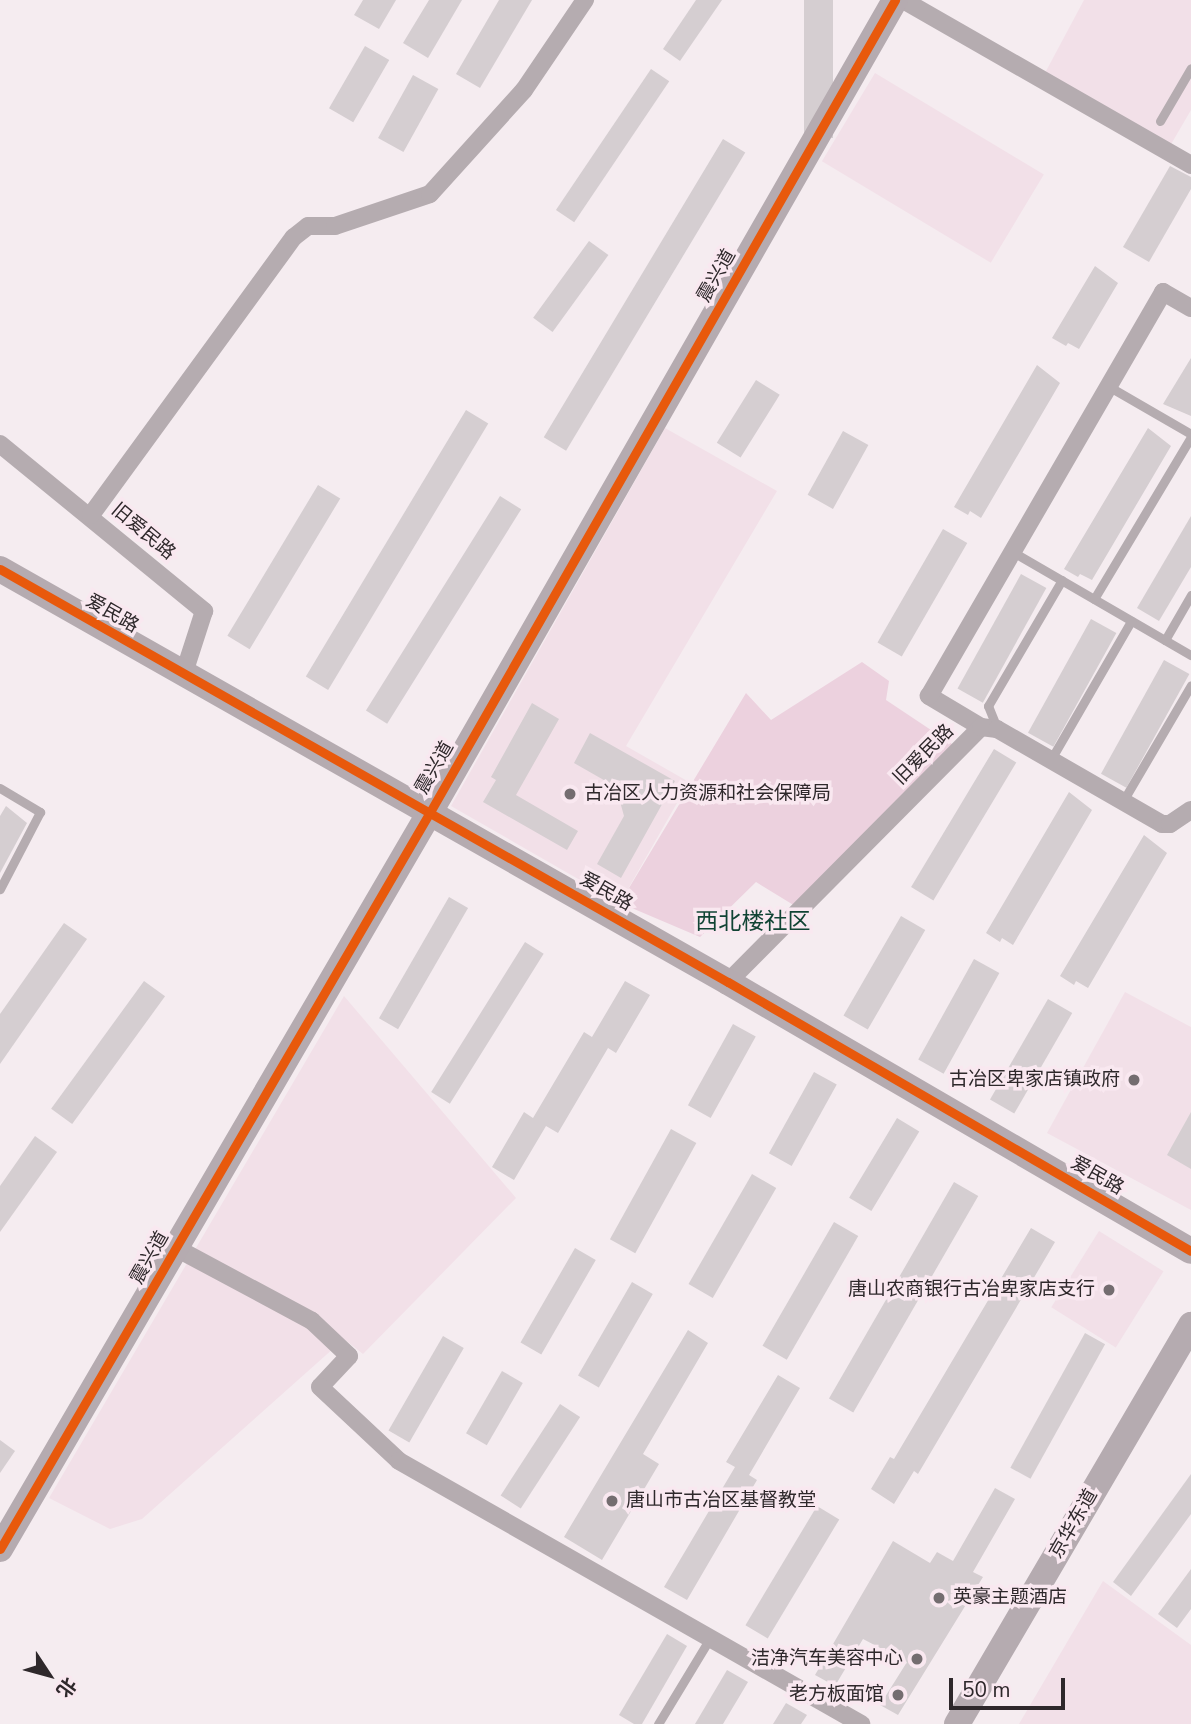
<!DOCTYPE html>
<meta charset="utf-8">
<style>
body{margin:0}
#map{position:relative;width:1191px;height:1724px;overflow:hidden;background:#f5ecf0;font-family:"Nunito Sans","Noto Sans SC",sans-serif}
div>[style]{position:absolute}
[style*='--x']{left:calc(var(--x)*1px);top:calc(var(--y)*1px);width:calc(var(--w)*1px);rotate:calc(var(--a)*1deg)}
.built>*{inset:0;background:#f2e0e8;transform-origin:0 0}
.green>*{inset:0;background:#ecd1de}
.building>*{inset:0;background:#d5ced1;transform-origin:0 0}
.lane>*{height:9px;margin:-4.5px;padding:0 4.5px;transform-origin:4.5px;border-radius:4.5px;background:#b5acb0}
.street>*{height:18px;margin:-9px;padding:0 9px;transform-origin:9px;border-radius:9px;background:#b5acb0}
.secondary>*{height:26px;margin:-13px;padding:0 13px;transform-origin:13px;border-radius:13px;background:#b5abb0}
.cycleway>*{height:9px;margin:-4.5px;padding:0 4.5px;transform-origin:4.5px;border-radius:4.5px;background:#e8590c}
.dots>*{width:19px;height:19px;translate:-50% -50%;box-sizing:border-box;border:4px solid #f9e8f0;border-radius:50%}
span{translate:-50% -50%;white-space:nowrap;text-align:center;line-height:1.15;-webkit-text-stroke:7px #f9e8f0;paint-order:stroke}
.street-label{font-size:19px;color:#2e282b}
.poi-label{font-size:19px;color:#2e282b}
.left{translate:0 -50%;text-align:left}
.right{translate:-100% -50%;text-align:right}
.quarter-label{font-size:23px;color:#114434}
.north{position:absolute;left:14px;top:1640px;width:70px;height:70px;-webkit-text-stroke:5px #f9e8f0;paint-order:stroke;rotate:126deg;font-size:19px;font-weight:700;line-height:28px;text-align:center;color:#2e282b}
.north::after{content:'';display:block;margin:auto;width:24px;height:32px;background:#2e282b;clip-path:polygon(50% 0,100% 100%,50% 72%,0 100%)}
.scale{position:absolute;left:949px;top:1678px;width:116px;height:32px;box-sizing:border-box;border:4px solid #2e282b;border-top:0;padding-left:9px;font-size:21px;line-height:24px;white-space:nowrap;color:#2e282b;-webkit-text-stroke:5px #f9e8f0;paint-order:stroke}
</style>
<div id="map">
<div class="built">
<i style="clip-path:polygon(1084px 0,1191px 0,1191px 110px,1170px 146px,1045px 73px)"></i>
<i style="left:875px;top:73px;width:197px;height:103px;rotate:31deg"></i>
<i style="clip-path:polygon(665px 428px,777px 491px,626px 746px,689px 782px,620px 903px,451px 806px)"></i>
<i style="clip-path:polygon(1125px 992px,1191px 1027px,1191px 1210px,1047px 1133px)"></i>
<i style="clip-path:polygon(344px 996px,516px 1198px,363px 1354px,344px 1339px,142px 1519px,110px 1529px,49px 1498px)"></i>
<i style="left:1099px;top:1231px;width:76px;height:90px;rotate:32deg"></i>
<i style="clip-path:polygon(1103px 1581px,1191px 1645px,1191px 1724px,1019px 1724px)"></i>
</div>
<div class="green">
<i style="clip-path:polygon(862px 662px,889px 681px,886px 700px,958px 748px,800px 909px,756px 882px,700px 937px,620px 903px,746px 693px,771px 720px)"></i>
</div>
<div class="building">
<i style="clip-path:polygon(363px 0,396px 0,379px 29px,354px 15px)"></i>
<i style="clip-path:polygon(429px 0,462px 0,428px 58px,403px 43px)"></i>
<i style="clip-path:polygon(499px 0,532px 0,480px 88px,456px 74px)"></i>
<i style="clip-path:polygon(696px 0,722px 0,680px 61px,663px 49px)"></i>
<i style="left:804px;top:0;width:29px;height:138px"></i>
<i style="left:365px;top:46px;width:28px;height:72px;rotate:30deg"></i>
<i style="left:651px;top:69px;width:22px;height:170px;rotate:34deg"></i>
<i style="left:413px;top:75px;width:29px;height:72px;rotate:29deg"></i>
<i style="left:723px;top:139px;width:26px;height:348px;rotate:31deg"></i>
<i style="clip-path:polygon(1170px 166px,1191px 177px,1191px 189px,1149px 262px,1123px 247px)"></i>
<i style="left:589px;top:241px;width:24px;height:95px;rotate:36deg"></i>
<i style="clip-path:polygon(1095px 266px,1118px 283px,1079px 349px,1068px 343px,1066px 346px,1052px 338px)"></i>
<i style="clip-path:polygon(1191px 358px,1191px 416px,1163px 404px)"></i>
<i style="clip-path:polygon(1037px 365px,1060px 383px,981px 518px,970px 511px,968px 515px,954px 507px)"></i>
<i style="left:756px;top:380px;width:28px;height:74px;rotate:32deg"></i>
<i style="left:466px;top:410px;width:26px;height:311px;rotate:31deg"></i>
<i style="clip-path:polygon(1148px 428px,1171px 446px,1092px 580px,1080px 574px,1078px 577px,1064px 569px)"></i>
<i style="left:843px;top:431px;width:29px;height:73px;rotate:29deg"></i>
<i style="left:318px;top:485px;width:26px;height:176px;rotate:31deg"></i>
<i style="left:500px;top:496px;width:25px;height:253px;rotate:32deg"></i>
<i style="clip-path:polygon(1191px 516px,1191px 567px,1159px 621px,1137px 608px)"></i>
<i style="left:943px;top:529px;width:28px;height:131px;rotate:30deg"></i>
<i style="left:1021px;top:574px;width:29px;height:131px;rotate:29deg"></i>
<i style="left:1091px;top:619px;width:29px;height:130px;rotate:29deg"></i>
<i style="left:1164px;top:660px;width:29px;height:130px;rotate:29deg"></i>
<i style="clip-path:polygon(532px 703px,559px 719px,516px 795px,578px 831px,567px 850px,483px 802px,496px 780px,491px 777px)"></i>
<i style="clip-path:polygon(590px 733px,675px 781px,621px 878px,597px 864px,624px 816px,616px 787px,574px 763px)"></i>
<i style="left:994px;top:749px;width:26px;height:161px;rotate:31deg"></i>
<i style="clip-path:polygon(1069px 792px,1092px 810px,1013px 945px,1002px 938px,1000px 942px,986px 933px)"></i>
<i style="clip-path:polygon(6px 806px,27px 823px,0 873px,0 816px)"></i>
<i style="clip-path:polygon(1144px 835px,1167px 853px,1088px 988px,1076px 981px,1074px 985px,1060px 976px)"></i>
<i style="left:449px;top:897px;width:22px;height:140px;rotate:30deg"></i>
<i style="left:901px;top:916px;width:28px;height:115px;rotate:30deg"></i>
<i style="clip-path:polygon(64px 923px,87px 939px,0 1064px,0 1014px)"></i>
<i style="left:525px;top:942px;width:22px;height:177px;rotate:32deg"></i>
<i style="left:974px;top:959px;width:29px;height:115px;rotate:29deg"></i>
<i style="left:144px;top:981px;width:26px;height:158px;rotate:36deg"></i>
<i style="clip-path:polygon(625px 981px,650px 995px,616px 1053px,608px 1048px,558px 1133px,546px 1126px,514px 1180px,492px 1167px,524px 1112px,533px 1118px,584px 1032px,592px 1037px)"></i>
<i style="left:1048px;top:999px;width:28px;height:116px;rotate:30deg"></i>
<i style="left:733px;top:1024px;width:26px;height:93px;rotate:29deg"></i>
<i style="left:814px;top:1072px;width:26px;height:93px;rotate:29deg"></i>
<i style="clip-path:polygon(1191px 1112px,1191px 1169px,1167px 1155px)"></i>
<i style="left:897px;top:1118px;width:26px;height:93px;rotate:31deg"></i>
<i style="left:671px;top:1129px;width:29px;height:126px;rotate:29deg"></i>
<i style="clip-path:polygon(35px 1136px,57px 1152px,0 1232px,0 1186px)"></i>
<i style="left:752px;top:1174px;width:28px;height:127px;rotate:30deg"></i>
<i style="left:954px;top:1182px;width:28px;height:250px;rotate:30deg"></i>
<i style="left:834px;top:1222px;width:28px;height:143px;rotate:30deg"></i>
<i style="clip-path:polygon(1031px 1228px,1055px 1242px,918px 1474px,914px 1471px,894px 1504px,871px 1489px,890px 1457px,894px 1459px)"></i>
<i style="left:575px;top:1248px;width:24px;height:109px;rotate:30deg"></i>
<i style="left:632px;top:1282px;width:24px;height:108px;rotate:30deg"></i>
<i style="clip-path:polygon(688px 1330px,708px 1343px,643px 1454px,659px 1464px,602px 1560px,564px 1537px)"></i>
<i style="left:1085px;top:1333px;width:23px;height:154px;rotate:29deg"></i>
<i style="left:443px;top:1336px;width:24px;height:109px;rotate:30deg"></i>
<i style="left:502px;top:1371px;width:24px;height:72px;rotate:30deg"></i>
<i style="clip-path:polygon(778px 1375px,800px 1388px,749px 1475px,757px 1480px,687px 1600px,664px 1587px,735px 1467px,726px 1462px)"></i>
<i style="left:560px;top:1404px;width:24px;height:109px;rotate:33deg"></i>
<i style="clip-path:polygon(0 1440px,15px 1451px,0 1473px)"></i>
<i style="clip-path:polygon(1191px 1474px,1191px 1514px,1131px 1596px,1113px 1582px)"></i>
<i style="clip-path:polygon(995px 1488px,1015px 1499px,973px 1572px,983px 1577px,898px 1715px,880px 1705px,907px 1662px,863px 1639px,835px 1686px,815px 1675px,893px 1541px,930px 1563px,937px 1552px,953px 1561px)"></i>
<i style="left:817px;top:1506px;width:26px;height:139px;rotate:31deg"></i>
<i style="clip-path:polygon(1191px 1569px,1191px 1609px,1177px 1628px,1158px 1614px)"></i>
<i style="clip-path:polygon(667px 1634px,687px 1646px,642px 1724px,634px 1724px,619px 1715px)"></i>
<i style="clip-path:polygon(727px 1670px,748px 1682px,723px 1724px,695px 1724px)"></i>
<i style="clip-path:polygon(786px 1703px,807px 1715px,801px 1724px,773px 1724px)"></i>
</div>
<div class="lane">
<i style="--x:1160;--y:121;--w:61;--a:-59.7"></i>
<i style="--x:1108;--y:386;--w:96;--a:30"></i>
<i style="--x:1013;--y:552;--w:206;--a:30.1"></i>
<i style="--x:1094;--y:599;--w:189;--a:-59.1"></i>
<i style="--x:1165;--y:640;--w:52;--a:-60"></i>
<i style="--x:997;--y:728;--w:24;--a:-112"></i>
<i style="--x:988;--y:706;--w:146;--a:-59.6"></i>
<i style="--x:1050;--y:761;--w:162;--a:-59.9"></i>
<i style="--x:0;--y:788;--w:47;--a:31"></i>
<i style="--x:40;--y:812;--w:87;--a:117.5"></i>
<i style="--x:1123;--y:801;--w:134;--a:-59.6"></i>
<i style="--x:658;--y:1724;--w:100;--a:-58.8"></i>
</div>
<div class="street">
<i style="--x:903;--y:0;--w:332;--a:29.8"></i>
<i style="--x:0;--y:444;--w:264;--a:39.3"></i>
<i style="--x:204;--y:611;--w:68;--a:107.9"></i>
<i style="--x:91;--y:515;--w:344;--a:-53.9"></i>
<i style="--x:294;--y:237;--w:18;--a:-38"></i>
<i style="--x:308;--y:226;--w:27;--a:0"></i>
<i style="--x:335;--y:226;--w:100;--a:-18.6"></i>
<i style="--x:430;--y:194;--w:140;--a:-47.9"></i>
<i style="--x:524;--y:90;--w:109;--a:-55.9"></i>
<i style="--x:981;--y:727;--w:61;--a:-149.2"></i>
<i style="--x:929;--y:696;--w:467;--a:-59.9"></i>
<i style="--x:1163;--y:292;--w:32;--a:30"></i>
<i style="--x:728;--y:982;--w:359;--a:-45.2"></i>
<i style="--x:981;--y:727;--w:16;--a:7"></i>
<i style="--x:997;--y:729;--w:190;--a:29.9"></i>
<i style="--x:1162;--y:824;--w:8;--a:0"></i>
<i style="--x:1170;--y:824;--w:25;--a:-34"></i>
<i style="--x:176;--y:1248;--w:154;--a:28.2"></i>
<i style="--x:312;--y:1321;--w:51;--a:43.4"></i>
<i style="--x:349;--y:1356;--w:42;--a:133.1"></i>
<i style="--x:320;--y:1387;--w:108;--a:43.1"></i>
<i style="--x:399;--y:1461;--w:532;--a:29.65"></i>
</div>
<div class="secondary">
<i style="--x:0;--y:569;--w:837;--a:29.57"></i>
<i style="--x:728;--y:982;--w:535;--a:30.16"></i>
<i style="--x:0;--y:1549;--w:853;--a:-59.74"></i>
<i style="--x:430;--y:812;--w:936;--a:-60.2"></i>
<i style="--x:957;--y:1724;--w:463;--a:-59.6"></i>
</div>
<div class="cycleway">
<i style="--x:0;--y:569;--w:837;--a:29.57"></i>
<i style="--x:728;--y:982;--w:535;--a:30.16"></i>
<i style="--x:0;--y:1549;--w:853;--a:-59.74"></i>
<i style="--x:430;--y:812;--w:936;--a:-60.2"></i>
</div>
<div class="dots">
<i style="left:570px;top:794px;background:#746d70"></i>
<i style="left:1134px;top:1080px;background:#746d70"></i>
<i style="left:1109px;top:1290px;background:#746d70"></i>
<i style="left:612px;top:1501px;background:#746d70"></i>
<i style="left:939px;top:1598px;background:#746d70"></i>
<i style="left:917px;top:1659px;background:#746d70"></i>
<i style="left:898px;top:1695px;background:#746d70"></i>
</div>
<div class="street-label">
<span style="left:717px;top:276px;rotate:-60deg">震兴道</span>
<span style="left:143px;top:532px;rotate:40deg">旧爱民路</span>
<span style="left:112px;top:614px;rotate:30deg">爱民路</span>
<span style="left:924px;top:755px;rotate:-45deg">旧爱民路</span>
<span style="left:435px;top:768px;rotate:-60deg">震兴道</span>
<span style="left:606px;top:892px;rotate:30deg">爱民路</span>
<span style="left:1097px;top:1176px;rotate:30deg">爱民路</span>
<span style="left:150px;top:1258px;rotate:-60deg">震兴道</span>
<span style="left:1074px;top:1524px;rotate:-60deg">京华东道</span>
</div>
<div class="poi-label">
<span class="left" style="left:584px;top:794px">古冶区人力资源和社会保障局</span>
<span class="right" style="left:1120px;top:1080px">古冶区卑家店镇政府</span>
<span class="right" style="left:1095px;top:1290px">唐山农商银行古冶卑家店支行</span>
<span class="left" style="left:626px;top:1501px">唐山市古冶区基督教堂</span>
<span class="left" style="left:953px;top:1598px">英豪主题酒店</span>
<span class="right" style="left:903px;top:1659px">洁净汽车美容中心</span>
<span class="right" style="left:884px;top:1695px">老方板面馆</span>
</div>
<div class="quarter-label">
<span style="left:753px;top:922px">西北楼社区</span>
</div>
<div class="north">北</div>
<div class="scale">50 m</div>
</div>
